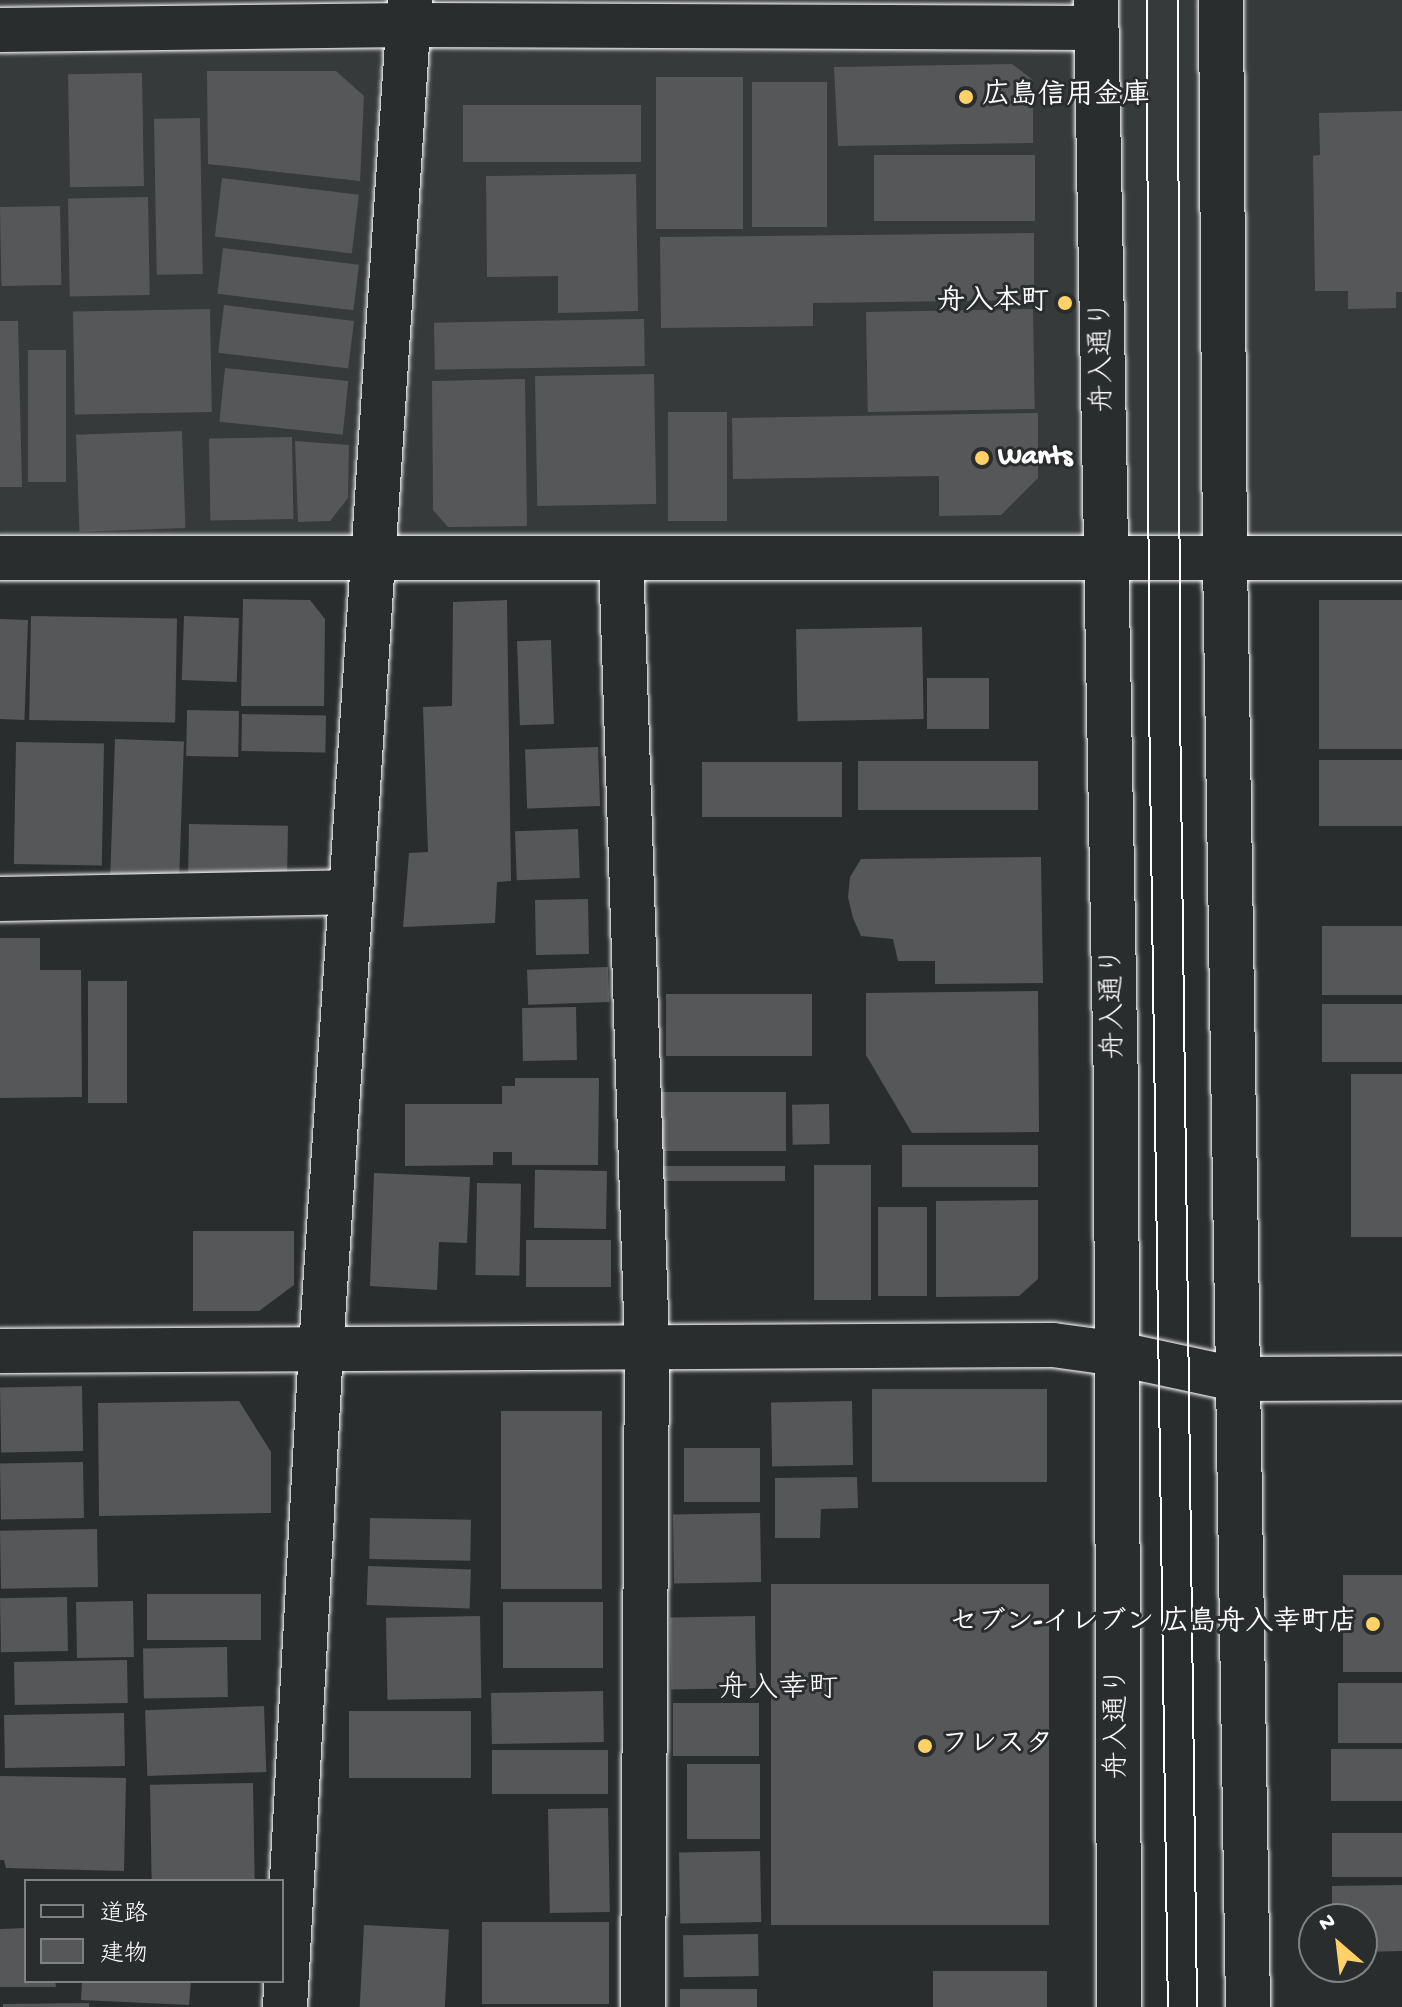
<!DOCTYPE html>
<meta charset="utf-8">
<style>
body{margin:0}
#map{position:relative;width:1402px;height:2007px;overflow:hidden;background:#2a2d2e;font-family:"Gochi Hand","Klee One",sans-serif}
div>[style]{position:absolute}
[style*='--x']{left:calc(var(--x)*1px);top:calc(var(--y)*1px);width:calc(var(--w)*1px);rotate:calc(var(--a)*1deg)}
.built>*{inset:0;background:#373a3b;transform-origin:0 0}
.building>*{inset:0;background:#555758;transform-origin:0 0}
.roads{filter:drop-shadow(0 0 2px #fff) drop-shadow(0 0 2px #fff)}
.minor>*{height:44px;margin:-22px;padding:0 22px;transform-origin:22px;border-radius:22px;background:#2a2d2e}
.tertiary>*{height:44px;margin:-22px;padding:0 22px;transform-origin:22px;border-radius:22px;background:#2a2d2e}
.tram>*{height:2px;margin:-1px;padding:0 1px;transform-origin:1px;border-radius:1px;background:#fff}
.dots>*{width:22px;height:22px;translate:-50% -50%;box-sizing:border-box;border:4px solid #2a2d2e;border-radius:50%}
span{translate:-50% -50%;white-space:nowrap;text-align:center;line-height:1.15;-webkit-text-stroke:6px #2a2d2e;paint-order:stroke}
.poi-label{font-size:28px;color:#fff;font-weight:700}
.left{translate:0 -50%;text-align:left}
.right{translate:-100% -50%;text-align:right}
.street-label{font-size:28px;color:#fff}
.neighbourhood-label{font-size:30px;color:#fff}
.legend{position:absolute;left:24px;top:1879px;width:260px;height:104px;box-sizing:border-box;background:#2a2d2e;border:2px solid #7f8182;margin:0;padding:10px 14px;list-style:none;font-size:24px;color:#fff}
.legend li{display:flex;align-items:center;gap:16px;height:40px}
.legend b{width:40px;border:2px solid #7f8182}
.north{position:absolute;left:1298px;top:1903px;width:80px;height:80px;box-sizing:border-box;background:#2a2d2e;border:2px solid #7f8182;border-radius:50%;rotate:332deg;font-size:22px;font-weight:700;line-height:32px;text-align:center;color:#fff}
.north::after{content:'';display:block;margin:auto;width:28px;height:36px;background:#ffd166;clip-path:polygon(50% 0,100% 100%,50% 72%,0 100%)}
</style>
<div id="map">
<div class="built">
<i style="left:0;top:0;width:1402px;height:557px"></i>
</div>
<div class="building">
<i style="clip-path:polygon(1012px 64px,1033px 80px,1033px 143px,838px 146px,834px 67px)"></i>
<i style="clip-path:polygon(207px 71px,336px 71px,364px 96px,360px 181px,208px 164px)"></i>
<i style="left:142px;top:73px;width:113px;height:74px;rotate:89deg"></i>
<i style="left:656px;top:77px;width:87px;height:152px"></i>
<i style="left:827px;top:82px;width:145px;height:75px;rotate:90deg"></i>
<i style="left:641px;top:105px;width:57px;height:178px;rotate:90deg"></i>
<i style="clip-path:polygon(1402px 111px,1402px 292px,1396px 292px,1396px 308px,1348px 309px,1348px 291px,1315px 291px,1313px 156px,1320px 155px,1319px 113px)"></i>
<i style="left:200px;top:118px;width:156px;height:46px;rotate:89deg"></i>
<i style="left:1035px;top:155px;width:66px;height:161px;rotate:90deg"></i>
<i style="clip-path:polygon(636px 174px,638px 311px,558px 313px,558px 276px,487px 277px,486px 176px)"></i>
<i style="left:222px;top:178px;width:138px;height:59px;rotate:7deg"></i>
<i style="left:148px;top:197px;width:98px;height:80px;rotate:89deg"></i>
<i style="left:60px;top:206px;width:79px;height:60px;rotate:89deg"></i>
<i style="clip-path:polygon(1034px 233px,1034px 300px,813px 303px,813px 326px,661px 328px,660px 237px)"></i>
<i style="left:223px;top:248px;width:137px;height:46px;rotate:7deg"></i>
<i style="left:224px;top:305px;width:131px;height:48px;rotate:7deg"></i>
<i style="left:210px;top:309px;width:103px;height:137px;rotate:89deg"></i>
<i style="left:1033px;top:309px;width:100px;height:167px;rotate:89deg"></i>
<i style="left:644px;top:319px;width:47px;height:210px;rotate:89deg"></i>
<i style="clip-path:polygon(0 321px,18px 321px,22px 487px,0 487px)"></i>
<i style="left:28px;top:350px;width:38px;height:132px"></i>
<i style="left:225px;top:368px;width:124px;height:54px;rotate:6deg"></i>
<i style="left:654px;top:374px;width:130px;height:119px;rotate:89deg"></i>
<i style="clip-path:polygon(525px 379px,527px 526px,448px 527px,433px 510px,432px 381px)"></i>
<i style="left:668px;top:412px;width:59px;height:109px"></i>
<i style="clip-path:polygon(1038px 413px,1038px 478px,1001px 515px,939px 516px,939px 476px,733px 479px,732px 418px)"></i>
<i style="left:182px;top:431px;width:97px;height:106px;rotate:88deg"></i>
<i style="left:292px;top:437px;width:82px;height:83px;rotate:89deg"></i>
<i style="clip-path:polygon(295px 441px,349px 445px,348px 498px,330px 521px,298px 522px)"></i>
<i style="clip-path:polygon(243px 599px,310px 600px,325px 619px,324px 706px,241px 706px)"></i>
<i style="clip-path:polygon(507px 600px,511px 881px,497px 882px,495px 923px,403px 927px,409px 853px,428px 852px,423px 707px,452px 706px,453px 602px)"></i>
<i style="left:1402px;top:600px;width:149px;height:83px;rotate:90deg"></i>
<i style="left:31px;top:616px;width:146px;height:104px;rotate:1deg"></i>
<i style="left:184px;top:616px;width:55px;height:64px;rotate:2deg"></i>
<i style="left:0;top:619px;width:28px;height:100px;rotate:2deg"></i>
<i style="left:922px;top:627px;width:92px;height:126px;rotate:89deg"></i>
<i style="left:551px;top:640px;width:84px;height:34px;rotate:88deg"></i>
<i style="left:989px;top:678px;width:51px;height:62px;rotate:90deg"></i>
<i style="left:187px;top:710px;width:52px;height:46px;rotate:1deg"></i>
<i style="left:242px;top:714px;width:84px;height:37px;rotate:1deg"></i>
<i style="left:115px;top:739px;width:69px;height:138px;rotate:2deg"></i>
<i style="left:16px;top:742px;width:88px;height:122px;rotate:1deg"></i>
<i style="left:598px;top:747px;width:59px;height:73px;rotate:88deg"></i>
<i style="left:1402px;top:760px;width:66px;height:83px;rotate:90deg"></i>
<i style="left:1038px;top:761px;width:49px;height:180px;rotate:90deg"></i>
<i style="left:842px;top:762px;width:55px;height:140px;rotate:90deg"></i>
<i style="left:189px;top:824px;width:99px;height:50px;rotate:1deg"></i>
<i style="left:578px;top:829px;width:49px;height:63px;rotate:88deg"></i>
<i style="clip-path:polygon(1041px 857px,1043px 983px,935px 984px,935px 961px,898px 961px,893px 939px,861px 936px,853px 918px,848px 897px,850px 877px,861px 859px)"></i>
<i style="left:588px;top:899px;width:55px;height:53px;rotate:89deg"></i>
<i style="left:1402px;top:926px;width:69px;height:80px;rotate:90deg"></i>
<i style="clip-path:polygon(0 938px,40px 938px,40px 970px,81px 970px,82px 1097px,0 1098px)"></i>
<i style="left:608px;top:967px;width:35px;height:81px;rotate:88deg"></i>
<i style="left:88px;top:981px;width:39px;height:122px"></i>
<i style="clip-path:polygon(1038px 991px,1039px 1132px,912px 1133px,866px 1055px,866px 993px)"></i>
<i style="left:666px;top:994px;width:146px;height:62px"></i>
<i style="left:1402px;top:1004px;width:58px;height:80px;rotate:90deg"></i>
<i style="left:576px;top:1007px;width:53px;height:54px;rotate:89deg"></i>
<i style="left:1351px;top:1074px;width:51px;height:163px"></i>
<i style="clip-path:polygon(515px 1078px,599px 1078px,598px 1165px,512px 1165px,512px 1152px,493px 1152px,493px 1165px,405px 1166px,405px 1104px,502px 1104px,502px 1086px,515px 1086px)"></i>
<i style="left:786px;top:1092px;width:59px;height:127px;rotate:90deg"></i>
<i style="left:829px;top:1104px;width:40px;height:37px;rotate:89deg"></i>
<i style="left:1038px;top:1145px;width:42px;height:136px;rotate:90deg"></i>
<i style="left:871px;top:1165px;width:135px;height:57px;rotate:90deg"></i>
<i style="left:659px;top:1166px;width:126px;height:15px"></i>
<i style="left:607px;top:1171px;width:58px;height:72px;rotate:91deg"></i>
<i style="clip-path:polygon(374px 1173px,470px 1177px,467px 1243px,439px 1242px,437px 1290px,370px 1286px)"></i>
<i style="left:477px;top:1183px;width:44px;height:92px;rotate:1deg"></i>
<i style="clip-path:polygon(1038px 1200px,1038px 1279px,1019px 1296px,936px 1297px,936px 1201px)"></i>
<i style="left:878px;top:1207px;width:49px;height:89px"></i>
<i style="clip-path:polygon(193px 1231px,294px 1231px,294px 1285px,259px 1311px,193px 1311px)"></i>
<i style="left:526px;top:1240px;width:85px;height:47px"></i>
<i style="left:82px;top:1386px;width:65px;height:82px;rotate:89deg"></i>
<i style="left:1047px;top:1389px;width:93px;height:175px;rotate:90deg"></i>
<i style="clip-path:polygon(239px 1401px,271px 1452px,271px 1513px,99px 1516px,98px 1403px)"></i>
<i style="left:852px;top:1401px;width:64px;height:81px;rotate:89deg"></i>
<i style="left:602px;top:1411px;width:178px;height:101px;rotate:90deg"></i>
<i style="left:760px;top:1448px;width:54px;height:76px;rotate:90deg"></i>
<i style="left:83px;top:1462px;width:56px;height:83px;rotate:89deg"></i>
<i style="clip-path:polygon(857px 1477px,858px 1508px,821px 1509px,820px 1538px,775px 1538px,775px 1478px)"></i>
<i style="left:760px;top:1513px;width:69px;height:87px;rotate:89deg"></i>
<i style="left:370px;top:1518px;width:101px;height:41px;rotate:1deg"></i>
<i style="left:97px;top:1529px;width:58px;height:97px;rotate:89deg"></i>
<i style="left:368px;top:1566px;width:103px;height:39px;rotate:2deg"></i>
<i style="left:1402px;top:1575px;width:97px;height:59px;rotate:90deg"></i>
<i style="left:1049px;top:1584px;width:341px;height:278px;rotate:90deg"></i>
<i style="left:261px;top:1594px;width:46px;height:114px;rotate:90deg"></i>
<i style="left:67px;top:1597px;width:54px;height:67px;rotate:89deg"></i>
<i style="left:133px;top:1601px;width:56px;height:57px;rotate:89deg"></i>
<i style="left:603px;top:1602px;width:66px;height:100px;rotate:90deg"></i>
<i style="left:480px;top:1616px;width:82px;height:94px;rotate:89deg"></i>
<i style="left:755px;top:1616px;width:72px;height:85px;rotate:89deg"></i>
<i style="left:227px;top:1647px;width:50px;height:84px;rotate:89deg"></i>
<i style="left:127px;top:1660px;width:43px;height:113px;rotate:89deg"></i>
<i style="left:1402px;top:1683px;width:60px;height:64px;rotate:90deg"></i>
<i style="left:603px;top:1691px;width:51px;height:112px;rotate:89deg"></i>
<i style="left:673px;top:1703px;width:86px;height:53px"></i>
<i style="left:264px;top:1706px;width:66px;height:119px;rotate:88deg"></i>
<i style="left:471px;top:1711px;width:67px;height:122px;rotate:90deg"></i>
<i style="left:124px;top:1713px;width:53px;height:120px;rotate:89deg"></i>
<i style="left:1402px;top:1749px;width:52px;height:71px;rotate:90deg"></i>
<i style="left:608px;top:1750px;width:44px;height:116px;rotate:90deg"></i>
<i style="left:687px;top:1764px;width:73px;height:75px"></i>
<i style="clip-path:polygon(0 1776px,126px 1778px,124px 1871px,6px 1868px,4px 1860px,0 1860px)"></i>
<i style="left:253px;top:1783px;width:98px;height:103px;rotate:89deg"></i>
<i style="left:608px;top:1808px;width:104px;height:60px;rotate:89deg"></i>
<i style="left:1402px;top:1833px;width:44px;height:70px;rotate:90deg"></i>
<i style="left:760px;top:1851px;width:71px;height:81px;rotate:89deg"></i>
<i style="clip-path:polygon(1402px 1885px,1402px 1951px,1362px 1952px,1362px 1919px,1332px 1919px,1332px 1886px)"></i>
<i style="left:609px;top:1922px;width:82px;height:127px;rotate:90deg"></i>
<i style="left:364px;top:1925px;width:85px;height:82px;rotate:3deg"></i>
<i style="clip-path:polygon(26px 1928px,26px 1981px,55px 1981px,56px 1987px,0 1987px,0 1929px)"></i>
<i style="left:758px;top:1934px;width:42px;height:75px;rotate:89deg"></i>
<i style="left:1047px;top:1971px;width:36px;height:114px;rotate:90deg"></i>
<i style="clip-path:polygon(82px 1981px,191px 1981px,189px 2005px,81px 2000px)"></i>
<i style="left:680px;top:1989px;width:77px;height:18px"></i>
<i style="clip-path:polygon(89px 2003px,89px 2007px,3px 2007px,3px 2004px)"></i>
</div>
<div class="roads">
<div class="minor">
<i style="--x:0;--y:30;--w:408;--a:-0.7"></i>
<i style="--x:408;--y:25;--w:688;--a:0.25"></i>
<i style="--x:0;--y:558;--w:1402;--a:0"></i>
<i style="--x:621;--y:558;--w:789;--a:88.11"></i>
<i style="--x:647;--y:1347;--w:660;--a:90.35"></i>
<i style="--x:0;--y:899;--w:350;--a:-1.1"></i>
<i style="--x:0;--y:1351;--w:1053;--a:-0.33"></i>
<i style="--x:1053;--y:1345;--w:67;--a:7.8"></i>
<i style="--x:1119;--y:1354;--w:120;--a:12.1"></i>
<i style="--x:1236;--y:1379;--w:166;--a:-0.3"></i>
<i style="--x:285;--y:2007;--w:659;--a:-86.87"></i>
<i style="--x:321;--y:1349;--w:1352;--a:-86.23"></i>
</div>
<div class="tertiary">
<i style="--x:1096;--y:0;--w:1087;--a:88.95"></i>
<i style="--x:1116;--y:1087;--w:920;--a:89.81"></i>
<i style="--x:1221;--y:0;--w:558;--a:89.59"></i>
<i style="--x:1225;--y:558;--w:1449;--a:89.09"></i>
</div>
</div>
<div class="tram">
<i style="--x:1147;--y:0;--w:702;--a:89.84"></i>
<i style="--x:1149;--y:702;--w:1305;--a:89.17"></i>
<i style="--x:1178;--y:0;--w:707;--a:89.84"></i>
<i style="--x:1180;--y:707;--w:1300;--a:89.25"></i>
</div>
<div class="dots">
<i style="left:966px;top:97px;background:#ffd166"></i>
<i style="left:1065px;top:303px;background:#ffd166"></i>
<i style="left:982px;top:458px;background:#ffd166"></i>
<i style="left:1373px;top:1624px;background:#ffd166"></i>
<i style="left:925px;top:1746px;background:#ffd166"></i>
</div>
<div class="poi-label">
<span class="left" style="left:982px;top:97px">広島信用金庫</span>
<span class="right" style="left:1049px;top:303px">舟入本町</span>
<span class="left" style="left:998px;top:458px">Wants</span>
<span class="right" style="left:1357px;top:1624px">セブン-イレブン 広島舟入幸町店</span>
<span class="left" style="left:941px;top:1746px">フレスタ</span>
</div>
<div class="street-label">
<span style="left:1104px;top:356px;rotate:-91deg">舟入通り</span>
<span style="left:1115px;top:1003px;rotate:-91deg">舟入通り</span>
<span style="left:1119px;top:1723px;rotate:-90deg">舟入通り</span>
</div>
<div class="neighbourhood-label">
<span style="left:778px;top:1691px">舟入幸町</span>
</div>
<ul class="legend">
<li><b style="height:10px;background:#2a2d2e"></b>道路</li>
<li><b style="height:22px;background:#555758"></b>建物</li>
</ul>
<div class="north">N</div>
</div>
